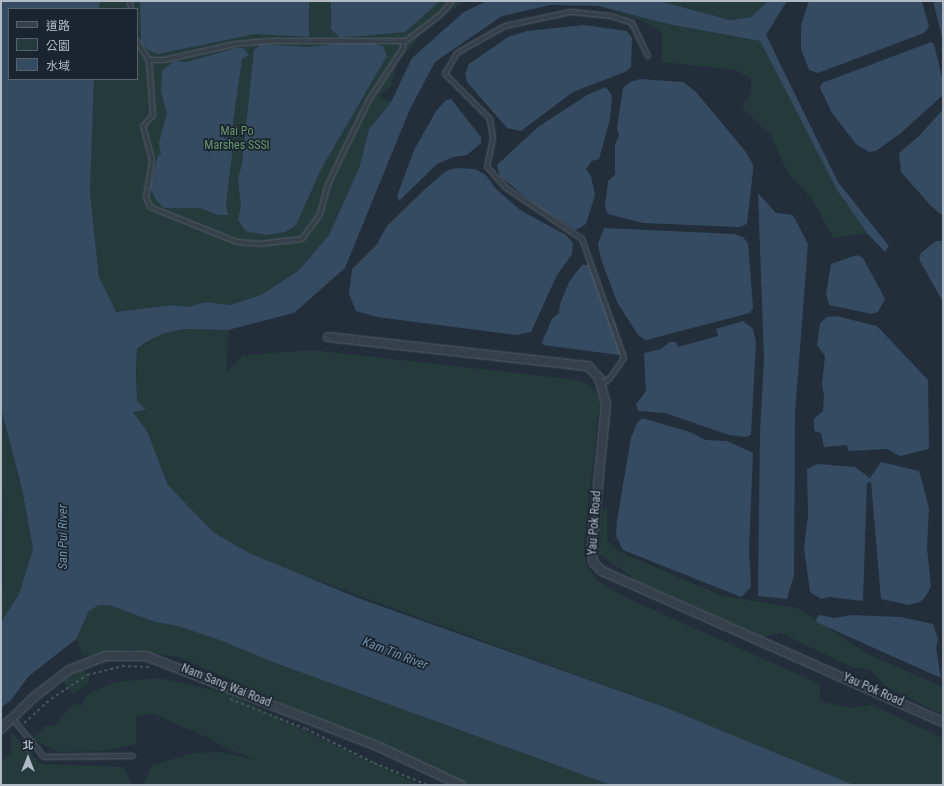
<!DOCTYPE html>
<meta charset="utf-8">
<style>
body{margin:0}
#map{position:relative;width:944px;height:786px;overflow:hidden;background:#222e3a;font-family:"Roboto Condensed","Noto Sans TC",sans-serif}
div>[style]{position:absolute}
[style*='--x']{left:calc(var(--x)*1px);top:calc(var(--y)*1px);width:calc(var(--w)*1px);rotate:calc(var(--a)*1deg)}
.green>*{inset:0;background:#243a3b}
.water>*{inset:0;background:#354b62}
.path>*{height:1.5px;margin-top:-0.75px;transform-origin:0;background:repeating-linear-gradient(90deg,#425758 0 3px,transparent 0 6px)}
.roads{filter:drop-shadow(0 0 1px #545e68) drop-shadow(0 0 1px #545e68)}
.service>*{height:4px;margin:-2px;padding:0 2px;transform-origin:2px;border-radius:2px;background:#36404a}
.minor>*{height:8px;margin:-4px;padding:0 4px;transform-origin:4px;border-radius:4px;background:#36404a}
span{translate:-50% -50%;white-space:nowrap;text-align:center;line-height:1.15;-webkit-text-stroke:3.5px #1b252f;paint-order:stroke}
.park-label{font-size:12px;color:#68976f}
.street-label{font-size:12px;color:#b1bbc6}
.water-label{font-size:13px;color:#708eaa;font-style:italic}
.frame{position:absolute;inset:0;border:2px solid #b1bbc6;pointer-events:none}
.legend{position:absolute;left:8px;top:8px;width:130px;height:72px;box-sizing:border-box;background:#1b252f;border:1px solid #57616b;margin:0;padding:5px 7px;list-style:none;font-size:12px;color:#b1bbc6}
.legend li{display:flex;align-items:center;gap:8px;height:20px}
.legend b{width:20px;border:1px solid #57616b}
.north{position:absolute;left:8px;top:738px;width:40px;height:40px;-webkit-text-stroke:3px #1b252f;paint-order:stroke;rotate:0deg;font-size:11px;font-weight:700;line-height:16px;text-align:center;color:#b1bbc6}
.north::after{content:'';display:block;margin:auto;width:14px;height:18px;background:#b1bbc6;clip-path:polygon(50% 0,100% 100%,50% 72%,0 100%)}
</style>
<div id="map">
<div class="green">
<i style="clip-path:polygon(100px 1px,465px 1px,422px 33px,398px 63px,391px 85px,379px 96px,391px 102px,369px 129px,359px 168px,329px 235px,298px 271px,261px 295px,230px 305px,205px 302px,189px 307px,172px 305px,115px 312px,99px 277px,90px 193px,94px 79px,137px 79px,137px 9px,99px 9px)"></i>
<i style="clip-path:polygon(659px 1px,768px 1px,751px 17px,730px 20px)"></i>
<i style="clip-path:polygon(599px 6px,668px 24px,760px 41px,837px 190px,867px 233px,833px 238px,812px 199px,787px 172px,771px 136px,742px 107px,751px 93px,751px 79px,735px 70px,662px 62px,662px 33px,642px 21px)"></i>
<i style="clip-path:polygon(183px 329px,228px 330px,227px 373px,242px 355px,312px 350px,578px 380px,592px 386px,600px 400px,584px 543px,586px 566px,598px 581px,629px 599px,820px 684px,820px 701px,849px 708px,872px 705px,943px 738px,943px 785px,854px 785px,662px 706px,288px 570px,249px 553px,213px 532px,168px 485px,147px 431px,133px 411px,145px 411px,137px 401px,137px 349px,162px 334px)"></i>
<i style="clip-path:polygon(1px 408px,22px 489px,33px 549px,19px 594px,1px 622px,3px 562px)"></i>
<i style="clip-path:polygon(600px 507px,607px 510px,607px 540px,618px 551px,722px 596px,798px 608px,866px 653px,943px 687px,943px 715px,885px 686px,869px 669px,854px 668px,780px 633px,764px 637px,636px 580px,599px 554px)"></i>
<i style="clip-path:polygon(99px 605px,109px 605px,155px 622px,178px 626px,222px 641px,278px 664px,611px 785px,471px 785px,178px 657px,131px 650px,83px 656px,76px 639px,89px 611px)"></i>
<i style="clip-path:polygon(84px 669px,90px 682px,74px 694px,63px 681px)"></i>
<i style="clip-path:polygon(160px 678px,227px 693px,419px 785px,143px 785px,152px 765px,193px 753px,220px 752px,259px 760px,225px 748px,210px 739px,154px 714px,136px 716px,136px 744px,106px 751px,58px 752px,32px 739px,45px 726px,54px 726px,69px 708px,77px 703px,81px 706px,89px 693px,115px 682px)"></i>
<i style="clip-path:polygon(10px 731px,41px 764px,124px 767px,132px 785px,1px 785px,1px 761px,12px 752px)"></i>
</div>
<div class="water">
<i style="clip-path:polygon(1px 1px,100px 1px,99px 9px,9px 9px,9px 79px,94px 79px,90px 193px,99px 277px,116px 312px,172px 305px,189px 307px,205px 302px,230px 305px,261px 295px,298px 271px,329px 235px,359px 168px,369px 129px,391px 102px,412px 58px,464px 12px,487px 1px,659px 1px,730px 20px,751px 17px,768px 1px,787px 1px,766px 35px,838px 182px,889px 246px,885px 252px,867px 233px,837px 190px,760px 41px,668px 24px,599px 6px,551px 5px,502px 16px,435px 62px,410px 109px,345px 268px,294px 313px,228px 330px,183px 329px,162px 334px,145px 343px,137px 349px,136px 372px,137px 401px,146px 410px,133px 412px,147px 431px,168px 485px,213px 532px,249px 553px,358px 598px,662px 706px,854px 785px,611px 785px,278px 664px,222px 641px,178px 626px,155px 622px,109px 605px,99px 605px,89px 611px,76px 639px,29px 676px,11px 700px,1px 708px,1px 622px,19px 594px,33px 549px,22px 489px,1px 408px)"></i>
<i style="clip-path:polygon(140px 1px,309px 1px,309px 37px,255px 34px,158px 54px,150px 51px,141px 43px)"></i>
<i style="clip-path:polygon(331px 1px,440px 1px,405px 32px,340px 38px,331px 29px)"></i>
<i style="clip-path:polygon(809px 1px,922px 1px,929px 27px,924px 33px,818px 73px,809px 70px,801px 49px,801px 25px)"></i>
<i style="clip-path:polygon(933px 1px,943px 1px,943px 43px,940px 29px)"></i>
<i style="clip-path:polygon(584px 25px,627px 31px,632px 38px,631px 67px,625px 72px,573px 92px,521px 131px,507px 128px,467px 82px,465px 74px,469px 64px,508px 37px,527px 31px)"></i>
<i style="clip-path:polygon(360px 41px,383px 46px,387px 56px,321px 169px,296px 225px,285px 232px,266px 235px,246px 231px,238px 220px,241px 207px,238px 179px,242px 164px,254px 50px,261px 44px,308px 47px)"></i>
<i style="clip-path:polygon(931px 42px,934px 44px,943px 82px,943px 95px,901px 133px,876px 151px,869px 152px,856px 144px,832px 113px,820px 88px,822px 83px)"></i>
<i style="clip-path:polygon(236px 48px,243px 48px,249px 55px,242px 59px,232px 130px,232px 155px,226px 204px,228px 215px,218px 215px,200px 208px,164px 208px,156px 200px,150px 188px,158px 155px,161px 154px,159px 143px,167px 113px,161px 92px,162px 71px,174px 61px,187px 62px)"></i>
<i style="clip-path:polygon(640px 79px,683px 82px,696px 92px,746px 152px,753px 165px,753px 171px,747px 224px,739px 227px,643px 223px,608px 214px,605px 207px,608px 181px,615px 175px,615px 144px,619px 136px,617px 128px,623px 88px,630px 82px)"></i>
<i style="clip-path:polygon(606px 87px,612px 96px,610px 119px,599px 159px,592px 161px,586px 169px,591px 176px,595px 195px,586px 224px,576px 230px,542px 209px,500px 177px,497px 165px,538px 127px,587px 95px)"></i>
<i style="clip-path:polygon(451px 99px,481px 137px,481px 143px,467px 155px,453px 157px,437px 164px,399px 201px,397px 196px,414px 150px,436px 111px,446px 100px)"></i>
<i style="clip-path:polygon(943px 109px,943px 216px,931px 206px,901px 172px,899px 153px,919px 136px)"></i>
<i style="clip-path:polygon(456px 168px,475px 169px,486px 175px,495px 188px,520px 210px,566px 235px,573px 243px,572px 254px,557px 275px,531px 332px,516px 335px,377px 317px,356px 311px,349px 294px,352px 269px,377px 244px,387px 226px,424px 190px,446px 171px)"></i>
<i style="clip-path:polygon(758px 193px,776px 213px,793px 215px,808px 244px,795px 414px,794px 575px,787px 599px,758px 596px,760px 431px,764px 359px)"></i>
<i style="clip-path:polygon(604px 228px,734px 234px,743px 237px,748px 243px,751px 281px,753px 308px,750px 313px,646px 340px,638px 335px,617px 302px,601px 259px,598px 244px)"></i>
<i style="clip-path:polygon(936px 241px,943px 241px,943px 302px,919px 259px,921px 253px)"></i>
<i style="clip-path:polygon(857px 255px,863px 258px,885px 299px,878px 312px,872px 314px,829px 305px,826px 294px,831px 264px)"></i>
<i style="clip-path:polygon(582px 265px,589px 265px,616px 325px,622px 353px,619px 355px,543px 345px,542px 342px,552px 319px,559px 313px,560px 304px,569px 282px)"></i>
<i style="clip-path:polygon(836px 316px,877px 326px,928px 380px,929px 449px,900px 456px,887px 449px,848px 451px,847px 445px,824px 447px,821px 433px,814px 431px,814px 419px,823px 411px,824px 396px,822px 384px,825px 356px,817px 345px,820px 323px,827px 317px)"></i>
<i style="clip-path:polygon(743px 321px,753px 329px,756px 342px,751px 435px,746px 437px,729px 435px,665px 413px,638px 411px,636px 404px,646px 391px,644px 353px,661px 349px,670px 342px,676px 342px,678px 347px,718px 336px,716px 329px)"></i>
<i style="clip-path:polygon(642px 418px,690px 432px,706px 440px,727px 441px,753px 453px,749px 552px,751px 587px,741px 597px,623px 550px,616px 536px,617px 520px,631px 438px,637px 423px)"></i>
<i style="clip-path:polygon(881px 462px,919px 471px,929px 508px,927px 548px,931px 586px,926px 596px,920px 602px,909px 605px,881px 599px,871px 482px,867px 483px,863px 601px,829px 597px,821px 599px,810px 592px,804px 548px,808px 516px,807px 469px,817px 464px,855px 467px,870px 478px)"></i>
<i style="clip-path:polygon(820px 615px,834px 618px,852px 615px,901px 617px,933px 624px,938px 639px,936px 648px,941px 678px,816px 622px,817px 617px)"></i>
</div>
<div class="path">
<i style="--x:230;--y:699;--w:82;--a:21.5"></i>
<i style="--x:306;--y:729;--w:76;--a:26.6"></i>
<i style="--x:374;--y:763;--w:57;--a:22.5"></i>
<i style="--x:24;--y:723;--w:36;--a:-42"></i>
<i style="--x:51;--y:699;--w:43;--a:-33.7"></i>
<i style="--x:87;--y:675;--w:36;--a:-14"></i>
<i style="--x:122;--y:666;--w:27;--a:2"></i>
</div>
<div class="roads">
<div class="service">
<i style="--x:130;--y:1;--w:8;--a:83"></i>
<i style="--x:137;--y:41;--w:22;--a:58"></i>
<i style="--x:149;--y:60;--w:55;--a:85.8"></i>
<i style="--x:153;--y:115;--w:15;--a:132"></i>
<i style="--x:143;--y:126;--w:35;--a:75"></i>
<i style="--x:152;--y:160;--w:37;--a:99"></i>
<i style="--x:146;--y:197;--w:11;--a:68"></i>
<i style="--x:150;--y:207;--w:94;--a:21.9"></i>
<i style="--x:237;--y:242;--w:21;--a:5"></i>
<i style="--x:258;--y:244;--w:44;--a:-6.5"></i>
<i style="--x:302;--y:239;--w:31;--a:-54"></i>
<i style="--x:320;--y:214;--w:30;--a:-75"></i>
<i style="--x:328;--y:185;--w:31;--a:-65"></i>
<i style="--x:341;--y:157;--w:64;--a:-63.8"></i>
<i style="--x:369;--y:100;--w:62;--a:-56.8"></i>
<i style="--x:403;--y:48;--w:7;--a:-90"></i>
<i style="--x:149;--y:60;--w:15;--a:0"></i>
<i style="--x:164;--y:60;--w:73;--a:-12.7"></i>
<i style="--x:235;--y:44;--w:34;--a:-5"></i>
<i style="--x:269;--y:41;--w:137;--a:0"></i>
<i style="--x:406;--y:41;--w:43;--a:-37.4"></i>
<i style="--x:440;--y:15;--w:18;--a:-49"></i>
<i style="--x:601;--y:386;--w:13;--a:-42"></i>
<i style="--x:611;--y:377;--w:23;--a:-56"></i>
<i style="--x:624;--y:358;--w:126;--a:-109.4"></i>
<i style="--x:582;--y:239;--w:92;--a:-146.1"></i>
<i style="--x:506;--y:188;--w:28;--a:-132"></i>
<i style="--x:487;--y:167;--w:29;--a:-78"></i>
<i style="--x:493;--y:139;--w:20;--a:-99"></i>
<i style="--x:490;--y:119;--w:64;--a:-135"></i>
<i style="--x:445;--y:74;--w:24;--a:-60"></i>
<i style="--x:457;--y:53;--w:55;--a:-29.4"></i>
<i style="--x:505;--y:26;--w:67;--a:-12"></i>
<i style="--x:571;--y:12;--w:40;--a:5.7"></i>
<i style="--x:611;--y:16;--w:22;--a:18"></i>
<i style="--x:632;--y:23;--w:37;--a:64"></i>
<i style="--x:12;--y:718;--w:50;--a:50.6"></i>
<i style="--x:44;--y:757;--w:89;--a:-0.6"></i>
</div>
<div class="minor">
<i style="--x:328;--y:337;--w:262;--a:6.4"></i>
<i style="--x:588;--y:366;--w:16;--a:47"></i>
<i style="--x:599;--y:378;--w:27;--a:75"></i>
<i style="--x:606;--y:404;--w:143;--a:95.6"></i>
<i style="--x:592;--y:546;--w:16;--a:86"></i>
<i style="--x:593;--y:562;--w:13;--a:45"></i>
<i style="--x:602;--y:571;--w:373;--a:23.9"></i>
<i style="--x:1;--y:729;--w:46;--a:-44.1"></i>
<i style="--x:34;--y:697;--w:44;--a:-37.6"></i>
<i style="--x:69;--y:670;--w:40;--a:-21"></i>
<i style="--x:106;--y:656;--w:40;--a:0"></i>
<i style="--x:146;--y:656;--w:248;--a:21.3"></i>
<i style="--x:377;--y:746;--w:93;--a:24.9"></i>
</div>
</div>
<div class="park-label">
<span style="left:237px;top:139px">Mai Po<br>Marshes SSSI</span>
</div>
<div class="street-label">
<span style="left:595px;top:523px;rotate:-86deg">Yau Pok Road</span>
<span style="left:226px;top:686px;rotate:22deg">Nam Sang Wai Road</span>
<span style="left:873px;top:690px;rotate:24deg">Yau Pok Road</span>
</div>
<div class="water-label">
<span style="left:63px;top:537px;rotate:-90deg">San Pui River</span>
<span style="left:395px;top:654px;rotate:21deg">Kam Tin River</span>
</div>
<div class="frame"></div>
<ul class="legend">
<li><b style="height:5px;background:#36404a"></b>道路</li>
<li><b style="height:11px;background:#243a3b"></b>公園</li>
<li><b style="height:11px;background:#354b62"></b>水域</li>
</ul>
<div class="north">北</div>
</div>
